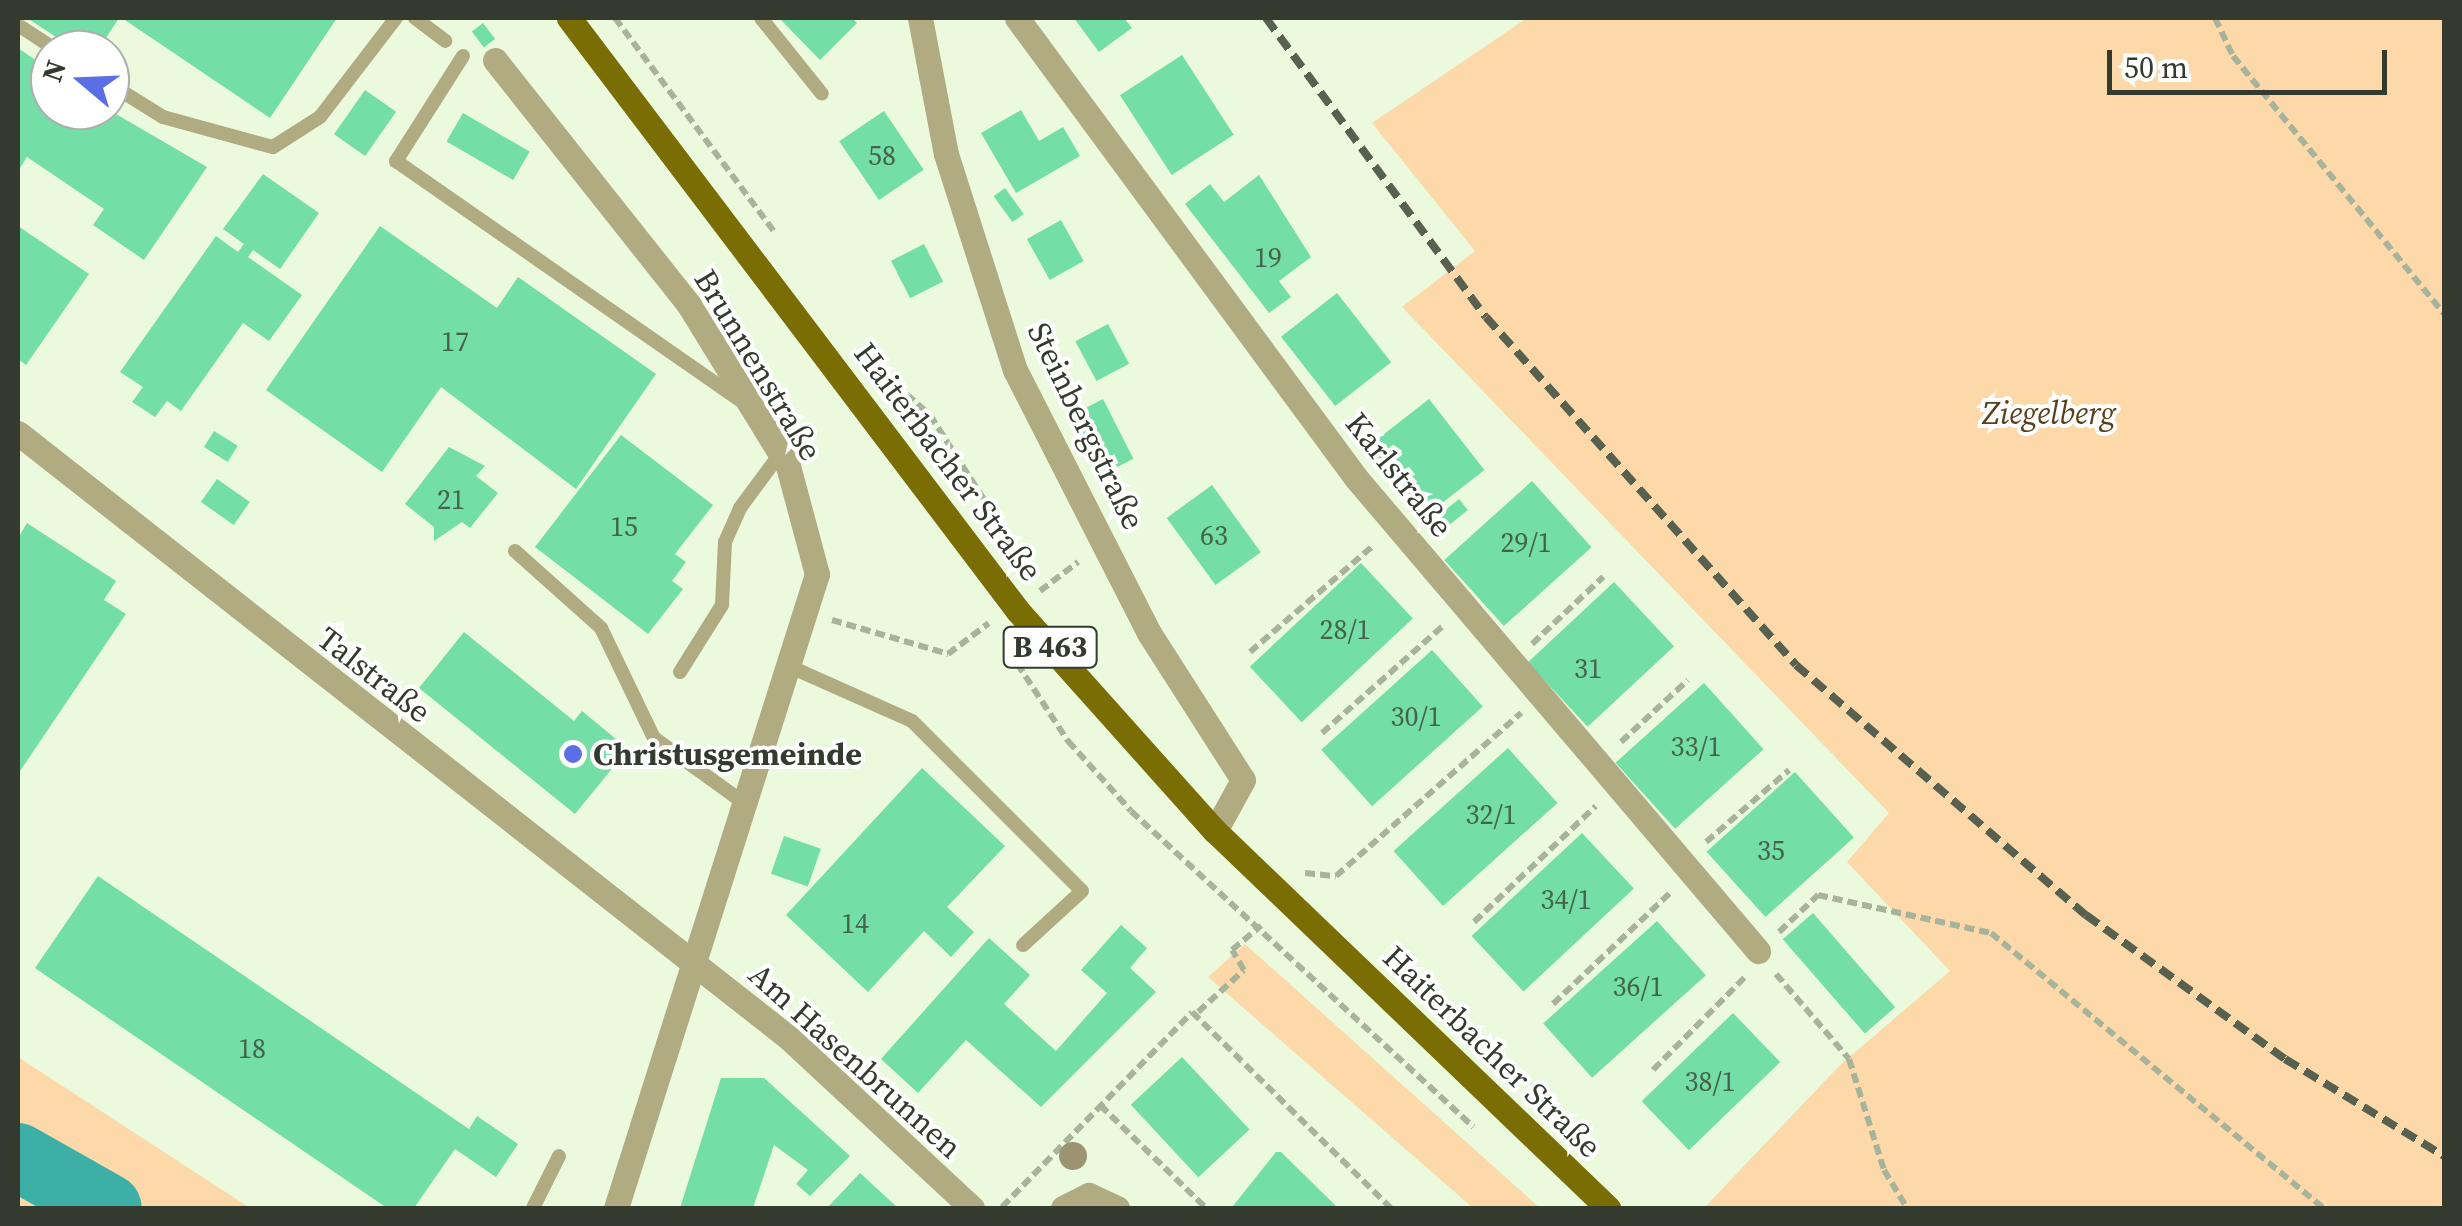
<!DOCTYPE html>
<meta charset="utf-8">
<style>
body{margin:0}
#map{position:relative;width:2462px;height:1226px;overflow:hidden;background:#ebfadd;font-family:"Source Serif 4",serif}
div>[style]{position:absolute}
[style*='--x']{left:calc(var(--x)*1px);top:calc(var(--y)*1px);width:calc(var(--w)*1px);rotate:calc(var(--a)*1deg)}
.green>*{inset:0;background:#fdd8a9}
.river>*{height:68px;margin:-34px;padding:0 34px;transform-origin:34px;border-radius:34px;background:#3cb0a6}
.building>*{inset:0;background:#73dea5;transform-origin:0 0}
.path>*{height:6px;margin-top:-3px;transform-origin:0;background:repeating-linear-gradient(90deg,#a8b39c 0 10px,transparent 0 15px)}
.service>*{height:14px;margin:-7px;padding:0 7px;transform-origin:7px;border-radius:7px;background:#b1ab81}
.minor>*{height:25px;margin:-12.5px;padding:0 12.5px;transform-origin:12.5px;border-radius:12.5px;background:#b1ab81}
.primary>*{height:25px;margin:-12.5px;padding:0 12.5px;transform-origin:12.5px;border-radius:12.5px;background:#796d04}
.rail>*{height:8px;margin-top:-4px;transform-origin:0;background:repeating-linear-gradient(90deg,#586050 0 15px,transparent 0 23px)}
.trees>*{width:28px;height:28px;margin:-14px;border-radius:50%;background:#9b9372}
.dots>*{width:28px;height:28px;translate:-50% -50%;box-sizing:border-box;border:5px solid #fff;border-radius:50%}
span{translate:-50% -50%;white-space:nowrap;text-align:center;line-height:1.15;-webkit-text-stroke:8px #fff;paint-order:stroke}
.number-label{font-size:28px;color:#44634c}
.number-label span{-webkit-text-stroke-width:0}
.shield-label span{padding:2px 8px;background:#fff;border:2px solid;border-radius:8px;-webkit-text-stroke-width:0}
.shield-label{font-size:30px;color:#343a2e;font-weight:700}
.street-label{font-size:32px;color:#343a2e}
.park-label{font-size:32px;color:#593f1a;font-style:italic}
.poi-label{font-size:32px;color:#343a2e;font-weight:700}
.left{translate:0 -50%;text-align:left}
.frame{position:absolute;inset:0;border:20px solid #343a2e;pointer-events:none}
.north{position:absolute;left:30px;top:30px;width:100px;height:100px;box-sizing:border-box;background:#fff;border:2px solid #aeb0ab;border-radius:50%;rotate:289deg;font-size:28px;font-weight:700;line-height:40px;text-align:center;color:#343a2e}
.north::after{content:'';display:block;margin:auto;width:35px;height:45px;background:#5a6ee5;clip-path:polygon(50% 0,100% 100%,50% 72%,0 100%)}
.scale{position:absolute;left:2107px;top:50px;width:280px;height:45px;box-sizing:border-box;border:5px solid #343a2e;border-top:0;padding-left:12px;font-size:30px;line-height:35px;white-space:nowrap;color:#343a2e;-webkit-text-stroke:8px #fff;paint-order:stroke}
</style>
<div id="map">
<div class="green">
<i style="clip-path:polygon(1527px 18px,2444px 18px,2444px 1208px,1704px 1208px,1840px 1065px,1950px 971px,1847px 862px,1889px 813px,1402px 307px,1475px 251px,1372px 123px)"></i>
<i style="clip-path:polygon(1245px 944px,1540px 1208px,1473px 1208px,1208px 977px)"></i>
<i style="clip-path:polygon(18px 1057px,250px 1208px,18px 1208px)"></i>
</div>
<div class="river">
<i style="--x:18;--y:1157;--w:103;--a:29.5"></i>
</div>
<div class="building">
<i style="clip-path:polygon(27px 18px,119px 18px,98px 50px,76px 50px)"></i>
<i style="clip-path:polygon(122px 18px,337px 18px,270px 118px)"></i>
<i style="clip-path:polygon(779px 18px,852px 18px,857px 23px,820px 60px)"></i>
<i style="clip-path:polygon(1074px 18px,1124px 18px,1132px 28px,1099px 52px)"></i>
<i style="left:483px;top:23px;width:20px;height:14px;rotate:53deg"></i>
<i style="clip-path:polygon(18px 48px,50px 70px,50px 110px,109px 110px,207px 167px,144px 260px,93px 225px,104px 209px,27px 157px,18px 171px)"></i>
<i style="left:1182px;top:55px;width:95px;height:74px;rotate:57deg"></i>
<i style="left:365px;top:90px;width:38px;height:54px;rotate:35deg"></i>
<i style="clip-path:polygon(1021px 110px,1039px 141px,1063px 127px,1080px 156px,1016px 193px,981px 133px)"></i>
<i style="left:884px;top:111px;width:71px;height:54px;rotate:56deg"></i>
<i style="left:463px;top:113px;width:77px;height:33px;rotate:30deg"></i>
<i style="clip-path:polygon(263px 174px,319px 213px,280px 269px,253px 250px,248px 257px,302px 295px,269px 341px,243px 323px,181px 411px,167px 401px,155px 417px,132px 402px,143px 387px,120px 372px,216px 236px,238px 252px,244px 244px,223px 229px)"></i>
<i style="clip-path:polygon(1259px 175px,1311px 257px,1279px 281px,1291px 297px,1269px 313px,1185px 204px,1210px 184px,1224px 202px)"></i>
<i style="left:1005px;top:188px;width:32px;height:14px;rotate:54deg"></i>
<i style="left:1061px;top:220px;width:47px;height:39px;rotate:61deg"></i>
<i style="clip-path:polygon(18px 226px,89px 274px,26px 365px,18px 359px)"></i>
<i style="clip-path:polygon(380px 226px,497px 308px,518px 277px,656px 374px,576px 489px,441px 387px,382px 472px,266px 390px)"></i>
<i style="left:924px;top:244px;width:42px;height:37px;rotate:63deg"></i>
<i style="left:1337px;top:293px;width:88px;height:71px;rotate:52deg"></i>
<i style="left:1108px;top:324px;width:45px;height:37px;rotate:62deg"></i>
<i style="left:1103px;top:399px;width:67px;height:34px;rotate:63deg"></i>
<i style="left:1429px;top:399px;width:90px;height:76px;rotate:52deg"></i>
<i style="left:214px;top:431px;width:28px;height:19px;rotate:32deg"></i>
<i style="clip-path:polygon(621px 435px,713px 505px,675px 554px,686px 562px,672px 581px,683px 589px,648px 634px,535px 547px)"></i>
<i style="clip-path:polygon(449px 447px,485px 466px,476px 476px,498px 493px,470px 528px,462px 522px,434px 541px,434px 527px,405px 504px)"></i>
<i style="left:217px;top:479px;width:40px;height:28px;rotate:35deg"></i>
<i style="left:1532px;top:481px;width:89px;height:118px;rotate:48deg"></i>
<i style="left:1212px;top:485px;width:83px;height:56px;rotate:54deg"></i>
<i style="left:1459px;top:499px;width:14px;height:38px;rotate:51deg"></i>
<i style="clip-path:polygon(27px 523px,116px 581px,104px 600px,126px 614px,18px 774px,18px 538px)"></i>
<i style="left:1361px;top:563px;width:76px;height:152px;rotate:47deg"></i>
<i style="left:1614px;top:582px;width:88px;height:118px;rotate:47deg"></i>
<i style="clip-path:polygon(464px 632px,574px 721px,582px 711px,628px 749px,575px 814px,419px 688px)"></i>
<i style="left:1432px;top:650px;width:76px;height:149px;rotate:48deg"></i>
<i style="left:1704px;top:683px;width:89px;height:119px;rotate:48deg"></i>
<i style="left:1508px;top:748px;width:74px;height:154px;rotate:48deg"></i>
<i style="clip-path:polygon(922px 768px,1005px 846px,947px 907px,974px 932px,951px 957px,924px 931px,868px 992px,786px 915px)"></i>
<i style="left:1795px;top:772px;width:88px;height:119px;rotate:48deg"></i>
<i style="left:1582px;top:833px;width:76px;height:151px;rotate:47deg"></i>
<i style="left:784px;top:836px;width:39px;height:40px;rotate:19deg"></i>
<i style="clip-path:polygon(98px 876px,469px 1129px,477px 1116px,518px 1144px,496px 1177px,455px 1149px,414px 1208px,387px 1208px,35px 968px)"></i>
<i style="left:1813px;top:913px;width:125px;height:40px;rotate:49deg"></i>
<i style="left:1657px;top:921px;width:73px;height:153px;rotate:48deg"></i>
<i style="clip-path:polygon(1121px 925px,1147px 948px,1130px 968px,1156px 992px,1041px 1107px,966px 1040px,918px 1093px,881px 1059px,989px 938px,1030px 975px,1004px 1004px,1056px 1051px,1107px 993px,1081px 970px)"></i>
<i style="left:1733px;top:1013px;width:68px;height:127px;rotate:46deg"></i>
<i style="left:1182px;top:1057px;width:99px;height:70px;rotate:47deg"></i>
<i style="clip-path:polygon(721px 1078px,764px 1078px,850px 1156px,810px 1196px,796px 1184px,808px 1170px,774px 1145px,753px 1208px,680px 1208px)"></i>
<i style="clip-path:polygon(1276px 1152px,1281px 1152px,1338px 1208px,1233px 1206px)"></i>
<i style="clip-path:polygon(860px 1173px,898px 1208px,827px 1208px)"></i>
</div>
<div class="path">
<i style="--x:615;--y:18;--w:269;--a:53.3"></i>
<i style="--x:2215;--y:18;--w:42;--a:64.7"></i>
<i style="--x:2233;--y:56;--w:333;--a:50.7"></i>
<i style="--x:873;--y:364;--w:76;--a:41.8"></i>
<i style="--x:930;--y:415;--w:171;--a:57.4"></i>
<i style="--x:1040;--y:591;--w:48;--a:-37.3"></i>
<i style="--x:832;--y:620;--w:121;--a:16.3"></i>
<i style="--x:948;--y:654;--w:51;--a:-37.1"></i>
<i style="--x:1532;--y:644;--w:98;--a:-43.3"></i>
<i style="--x:1009;--y:651;--w:108;--a:56.8"></i>
<i style="--x:1068;--y:741;--w:94;--a:48"></i>
<i style="--x:1131;--y:811;--w:466;--a:42.7"></i>
<i style="--x:1250;--y:652;--w:164;--a:-40.8"></i>
<i style="--x:1322;--y:733;--w:164;--a:-41.5"></i>
<i style="--x:1621;--y:742;--w:91;--a:-42.8"></i>
<i style="--x:1706;--y:842;--w:110;--a:-40.9"></i>
<i style="--x:1305;--y:873;--w:31;--a:6"></i>
<i style="--x:1336;--y:876;--w:247;--a:-41.4"></i>
<i style="--x:1474;--y:922;--w:168;--a:-43.6"></i>
<i style="--x:1779;--y:932;--w:54;--a:-43.5"></i>
<i style="--x:1818;--y:895;--w:177;--a:12.4"></i>
<i style="--x:1991;--y:933;--w:432;--a:39.6"></i>
<i style="--x:1776;--y:974;--w:112;--a:49.3"></i>
<i style="--x:1849;--y:1059;--w:116;--a:72.5"></i>
<i style="--x:1884;--y:1170;--w:44;--a:58.8"></i>
<i style="--x:1553;--y:1004;--w:164;--a:-43.5"></i>
<i style="--x:1198;--y:1012;--w:62;--a:-42.4"></i>
<i style="--x:1244;--y:970;--w:23;--a:-121"></i>
<i style="--x:1232;--y:950;--w:38;--a:-40"></i>
<i style="--x:1653;--y:1070;--w:134;--a:-45.3"></i>
<i style="--x:1100;--y:1105;--w:148;--a:44.2"></i>
<i style="--x:1002;--y:1207;--w:272;--a:-45.7"></i>
<i style="--x:1192;--y:1012;--w:279;--a:44.6"></i>
</div>
<div class="service">
<i style="--x:415;--y:18;--w:38;--a:37"></i>
<i style="--x:761;--y:18;--w:97;--a:51.2"></i>
<i style="--x:18;--y:25;--w:45;--a:33.3"></i>
<i style="--x:463;--y:56;--w:125;--a:122.5"></i>
<i style="--x:396;--y:161;--w:419;--a:34.8"></i>
<i style="--x:110;--y:84;--w:62;--a:31.9"></i>
<i style="--x:163;--y:117;--w:114;--a:15.3"></i>
<i style="--x:273;--y:147;--w:56;--a:-32.6"></i>
<i style="--x:320;--y:117;--w:125;--a:-52.5"></i>
<i style="--x:515;--y:551;--w:115;--a:41.8"></i>
<i style="--x:601;--y:628;--w:122;--a:64.3"></i>
<i style="--x:654;--y:738;--w:115;--a:35.8"></i>
<i style="--x:793;--y:668;--w:130;--a:24"></i>
<i style="--x:912;--y:721;--w:240;--a:45"></i>
<i style="--x:1082;--y:891;--w:80;--a:137.5"></i>
<i style="--x:680;--y:672;--w:79;--a:-57.9"></i>
<i style="--x:722;--y:605;--w:63;--a:-87.3"></i>
<i style="--x:725;--y:542;--w:37;--a:-66"></i>
<i style="--x:740;--y:508;--w:67;--a:-53.5"></i>
<i style="--x:533;--y:1208;--w:58;--a:-63.4"></i>
</div>
<div class="minor">
<i style="--x:920;--y:18;--w:138;--a:79.2"></i>
<i style="--x:946;--y:154;--w:227;--a:72.3"></i>
<i style="--x:1015;--y:370;--w:295;--a:63"></i>
<i style="--x:1149;--y:633;--w:174;--a:57.4"></i>
<i style="--x:1243;--y:780;--w:58;--a:118.8"></i>
<i style="--x:1017;--y:18;--w:571;--a:53.61"></i>
<i style="--x:1356;--y:478;--w:621;--a:49.64"></i>
<i style="--x:495;--y:60;--w:313;--a:51.6"></i>
<i style="--x:689;--y:305;--w:189;--a:58.4"></i>
<i style="--x:788;--y:466;--w:112;--a:75"></i>
<i style="--x:817;--y:574;--w:665;--a:107.59"></i>
<i style="--x:18;--y:433;--w:980;--a:38.12"></i>
<i style="--x:789;--y:1038;--w:250;--a:42.9"></i>
<i style="--x:1063;--y:1208;--w:29;--a:-27"></i>
<i style="--x:1089;--y:1195;--w:31;--a:25"></i>
</div>
<div class="primary">
<i style="--x:569;--y:18;--w:744;--a:52.87"></i>
<i style="--x:1018;--y:611;--w:295;--a:48.2"></i>
<i style="--x:1215;--y:831;--w:545;--a:43.81"></i>
</div>
<div class="rail">
<i style="--x:1266;--y:18;--w:371;--a:53.7"></i>
<i style="--x:1486;--y:317;--w:466;--a:48.3"></i>
<i style="--x:1796;--y:665;--w:383;--a:40.8"></i>
<i style="--x:2086;--y:915;--w:246;--a:35.9"></i>
<i style="--x:2285;--y:1059;--w:186;--a:31.4"></i>
</div>
<div class="trees">
<i style="left:1073px;top:1156px"></i>
</div>
<div class="dots">
<i style="left:573px;top:754px;background:#5a6ee5"></i>
</div>
<div class="number-label">
<span style="left:882px;top:155px">58</span>
<span style="left:1268px;top:257px">19</span>
<span style="left:455px;top:341px">17</span>
<span style="left:451px;top:499px">21</span>
<span style="left:624px;top:526px">15</span>
<span style="left:1214px;top:535px">63</span>
<span style="left:1526px;top:542px">29/1</span>
<span style="left:1345px;top:629px">28/1</span>
<span style="left:1588px;top:668px">31</span>
<span style="left:1416px;top:716px">30/1</span>
<span style="left:1696px;top:746px">33/1</span>
<span style="left:1491px;top:814px">32/1</span>
<span style="left:1771px;top:850px">35</span>
<span style="left:1566px;top:899px">34/1</span>
<span style="left:855px;top:923px">14</span>
<span style="left:1638px;top:986px">36/1</span>
<span style="left:252px;top:1048px">18</span>
<span style="left:1710px;top:1081px">38/1</span>
</div>
<div class="shield-label">
<span style="left:1050px;top:647px">B 463</span>
</div>
<div class="street-label">
<span style="left:758px;top:365px;rotate:59deg">Brunnenstraße</span>
<span style="left:1086px;top:426px;rotate:64deg">Steinbergstraße</span>
<span style="left:948px;top:462px;rotate:53deg">Haiterbacher Straße</span>
<span style="left:1399px;top:475px;rotate:51deg">Karlstraße</span>
<span style="left:374px;top:675px;rotate:38deg">Talstraße</span>
<span style="left:1492px;top:1052px;rotate:44deg">Haiterbacher Straße</span>
<span style="left:855px;top:1061px;rotate:42deg">Am Hasenbrunnen</span>
</div>
<div class="park-label">
<span style="left:2049px;top:413px">Ziegelberg</span>
</div>
<div class="poi-label">
<span class="left" style="left:593px;top:754px">Christusgemeinde</span>
</div>
<div class="frame"></div>
<div class="north">N</div>
<div class="scale">50 m</div>
</div>
